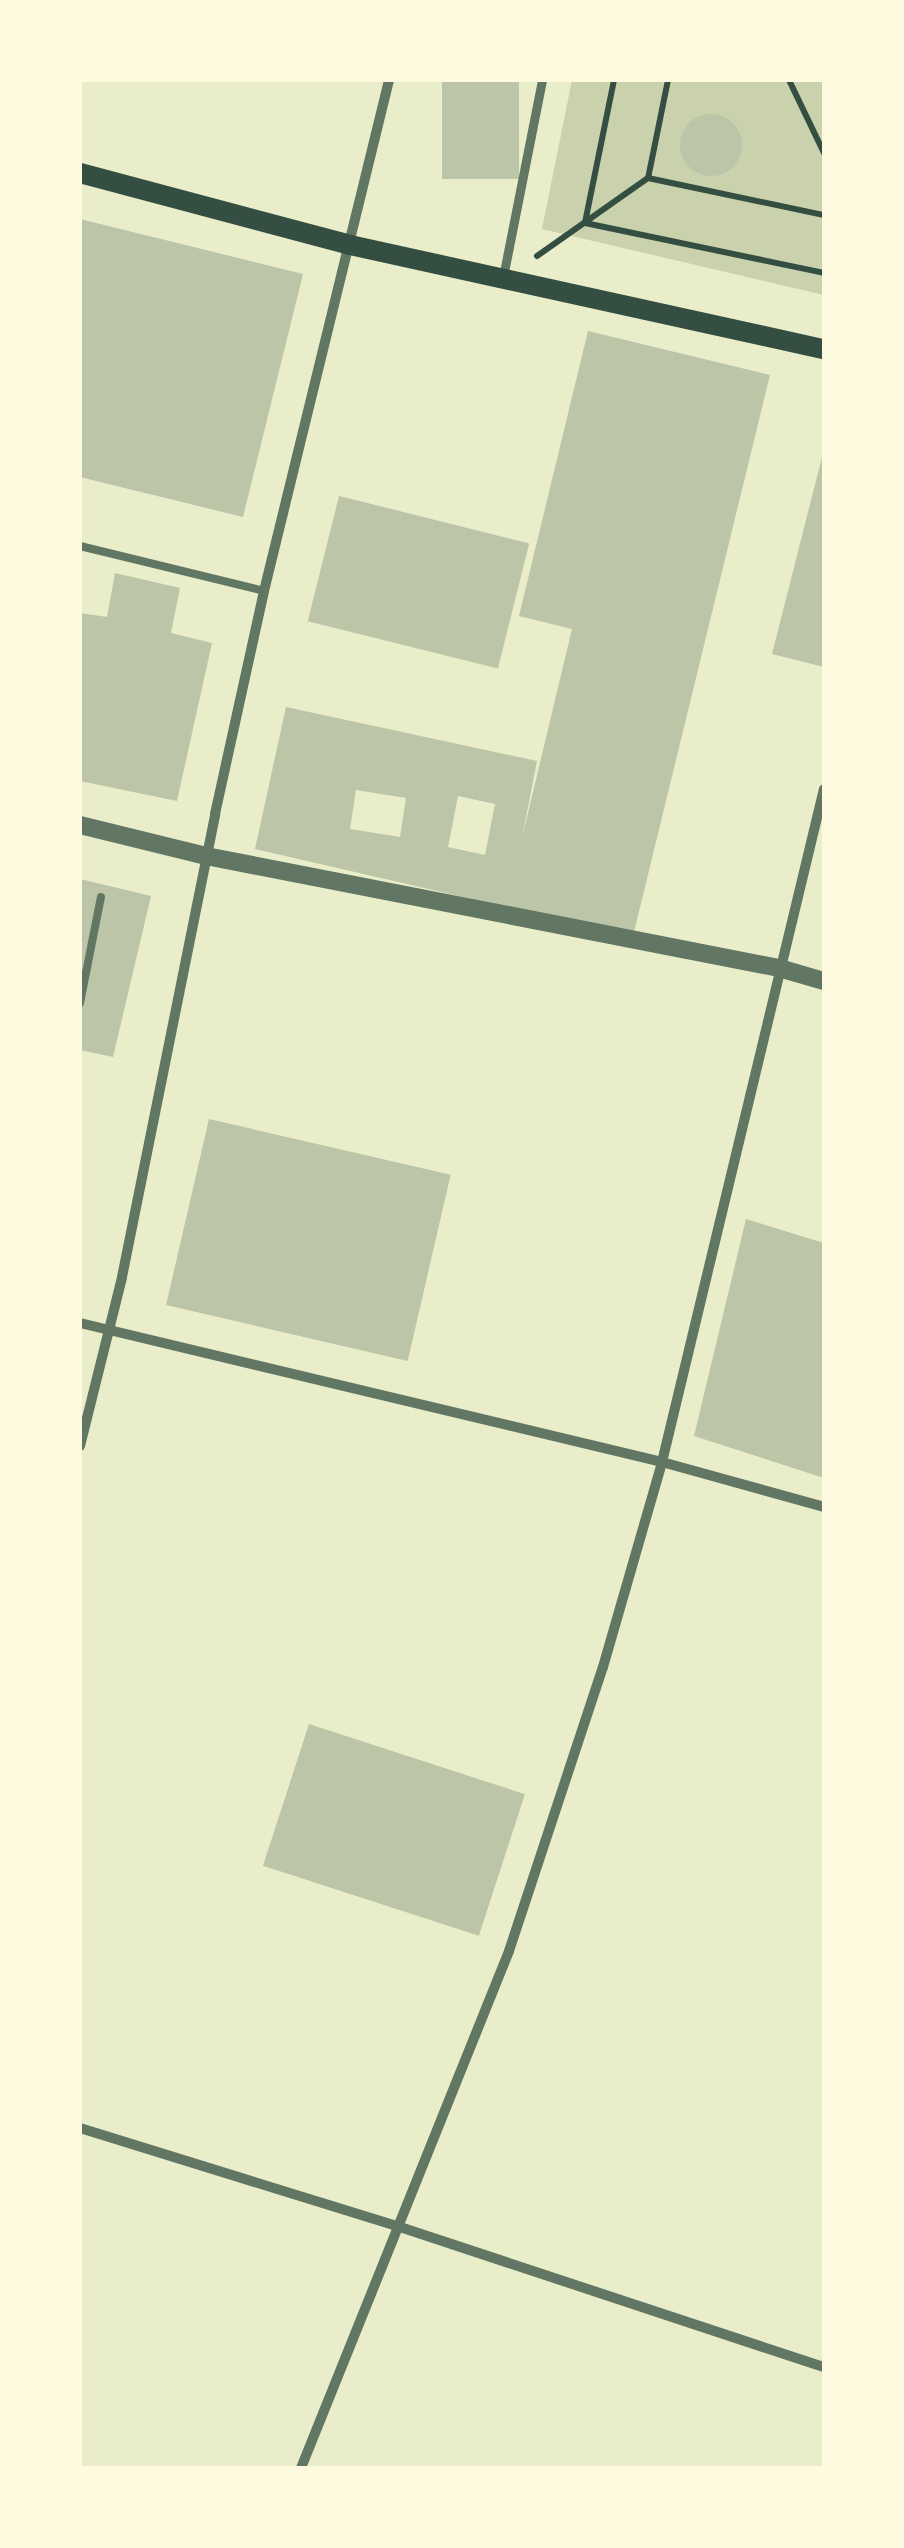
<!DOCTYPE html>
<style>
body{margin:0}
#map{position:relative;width:904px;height:2548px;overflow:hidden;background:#e9edc9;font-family:"Work Sans",sans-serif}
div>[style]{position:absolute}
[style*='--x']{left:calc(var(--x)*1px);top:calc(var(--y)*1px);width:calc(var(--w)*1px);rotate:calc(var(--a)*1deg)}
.green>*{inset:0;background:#cad2ad}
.building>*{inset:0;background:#bcc5a7;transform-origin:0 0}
.round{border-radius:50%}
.path>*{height:6px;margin:-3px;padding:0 3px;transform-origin:3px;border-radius:3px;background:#344e41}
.service>*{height:8px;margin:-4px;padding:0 4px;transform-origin:4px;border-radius:4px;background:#617663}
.pedestrian>*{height:9px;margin:-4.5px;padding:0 4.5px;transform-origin:4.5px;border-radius:4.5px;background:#617663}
.minor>*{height:10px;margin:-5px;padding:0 5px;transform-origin:5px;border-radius:5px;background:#617663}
.tertiary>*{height:18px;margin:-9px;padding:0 9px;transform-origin:9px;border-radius:9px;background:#617663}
.secondary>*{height:20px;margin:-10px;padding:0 10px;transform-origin:10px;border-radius:10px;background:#344e41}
span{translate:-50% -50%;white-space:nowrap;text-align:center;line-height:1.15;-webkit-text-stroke:10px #fefae0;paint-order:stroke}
.frame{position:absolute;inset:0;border:82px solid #fefae0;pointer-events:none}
</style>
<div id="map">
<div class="green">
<i style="clip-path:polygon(572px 80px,824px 80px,824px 295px,542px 229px)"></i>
</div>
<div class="building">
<i style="left:442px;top:80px;width:77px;height:99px"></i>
<i class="round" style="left:680px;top:114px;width:62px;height:62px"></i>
<i style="clip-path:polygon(80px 219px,303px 274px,243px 517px,80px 477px)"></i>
<i style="clip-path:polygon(evenodd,588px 331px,770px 375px,633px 936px,255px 849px,286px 707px,537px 761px,522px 838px,572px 629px,519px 616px,588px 331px,356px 790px,406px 798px,400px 837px,350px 829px,356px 790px,588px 331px,458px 796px,495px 804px,485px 855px,448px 847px,458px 796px)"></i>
<i style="clip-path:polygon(823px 453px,824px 453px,824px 667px,772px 654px)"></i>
<i style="left:339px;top:496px;width:196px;height:129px;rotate:14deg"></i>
<i style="clip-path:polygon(115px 573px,180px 588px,171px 633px,212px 643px,177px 801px,80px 781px,80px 613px,107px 617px)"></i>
<i style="clip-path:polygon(80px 879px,151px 896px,113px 1057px,80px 1050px)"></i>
<i style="left:209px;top:1119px;width:248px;height:191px;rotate:13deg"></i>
<i style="clip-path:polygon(746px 1219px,824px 1243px,824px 1478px,694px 1436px)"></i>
<i style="left:309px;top:1724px;width:227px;height:149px;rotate:18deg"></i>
</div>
<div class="path">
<i style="--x:614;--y:80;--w:146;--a:101.5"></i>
<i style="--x:585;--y:223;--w:244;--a:11.8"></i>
<i style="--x:668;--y:80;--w:100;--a:101.5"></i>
<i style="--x:648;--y:178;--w:180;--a:11.9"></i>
<i style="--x:789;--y:80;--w:81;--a:64.4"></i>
<i style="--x:537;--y:256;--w:136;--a:-35.1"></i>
</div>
<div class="service">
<i style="--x:80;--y:546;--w:189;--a:13.7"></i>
<i style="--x:80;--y:1003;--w:108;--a:-78.8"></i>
</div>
<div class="pedestrian">
<i style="--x:503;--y:277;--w:201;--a:-78.8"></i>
</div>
<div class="minor">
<i style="--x:80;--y:1323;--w:598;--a:13.43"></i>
<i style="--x:662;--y:1462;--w:168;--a:15.5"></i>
<i style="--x:80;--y:1446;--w:174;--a:-76"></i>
<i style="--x:122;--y:1277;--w:472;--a:-78.6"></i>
<i style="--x:215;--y:814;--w:228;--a:-77.6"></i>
<i style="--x:264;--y:591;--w:526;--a:-76.25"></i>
<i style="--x:80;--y:2128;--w:335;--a:17.2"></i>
<i style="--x:400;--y:2227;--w:447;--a:18.3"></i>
<i style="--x:301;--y:2468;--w:557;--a:-68.08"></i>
<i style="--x:509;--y:1951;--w:299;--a:-71.7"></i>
<i style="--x:603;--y:1667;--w:213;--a:-73.9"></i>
<i style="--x:662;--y:1462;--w:692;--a:-76.47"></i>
</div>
<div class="tertiary">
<i style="--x:80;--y:825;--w:130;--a:13.8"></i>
<i style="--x:206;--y:856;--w:584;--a:11.06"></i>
<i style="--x:779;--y:968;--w:47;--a:16.1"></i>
</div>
<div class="secondary">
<i style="--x:80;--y:173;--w:279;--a:14.9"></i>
<i style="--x:350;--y:245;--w:485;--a:12.4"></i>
</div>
<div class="frame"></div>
</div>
